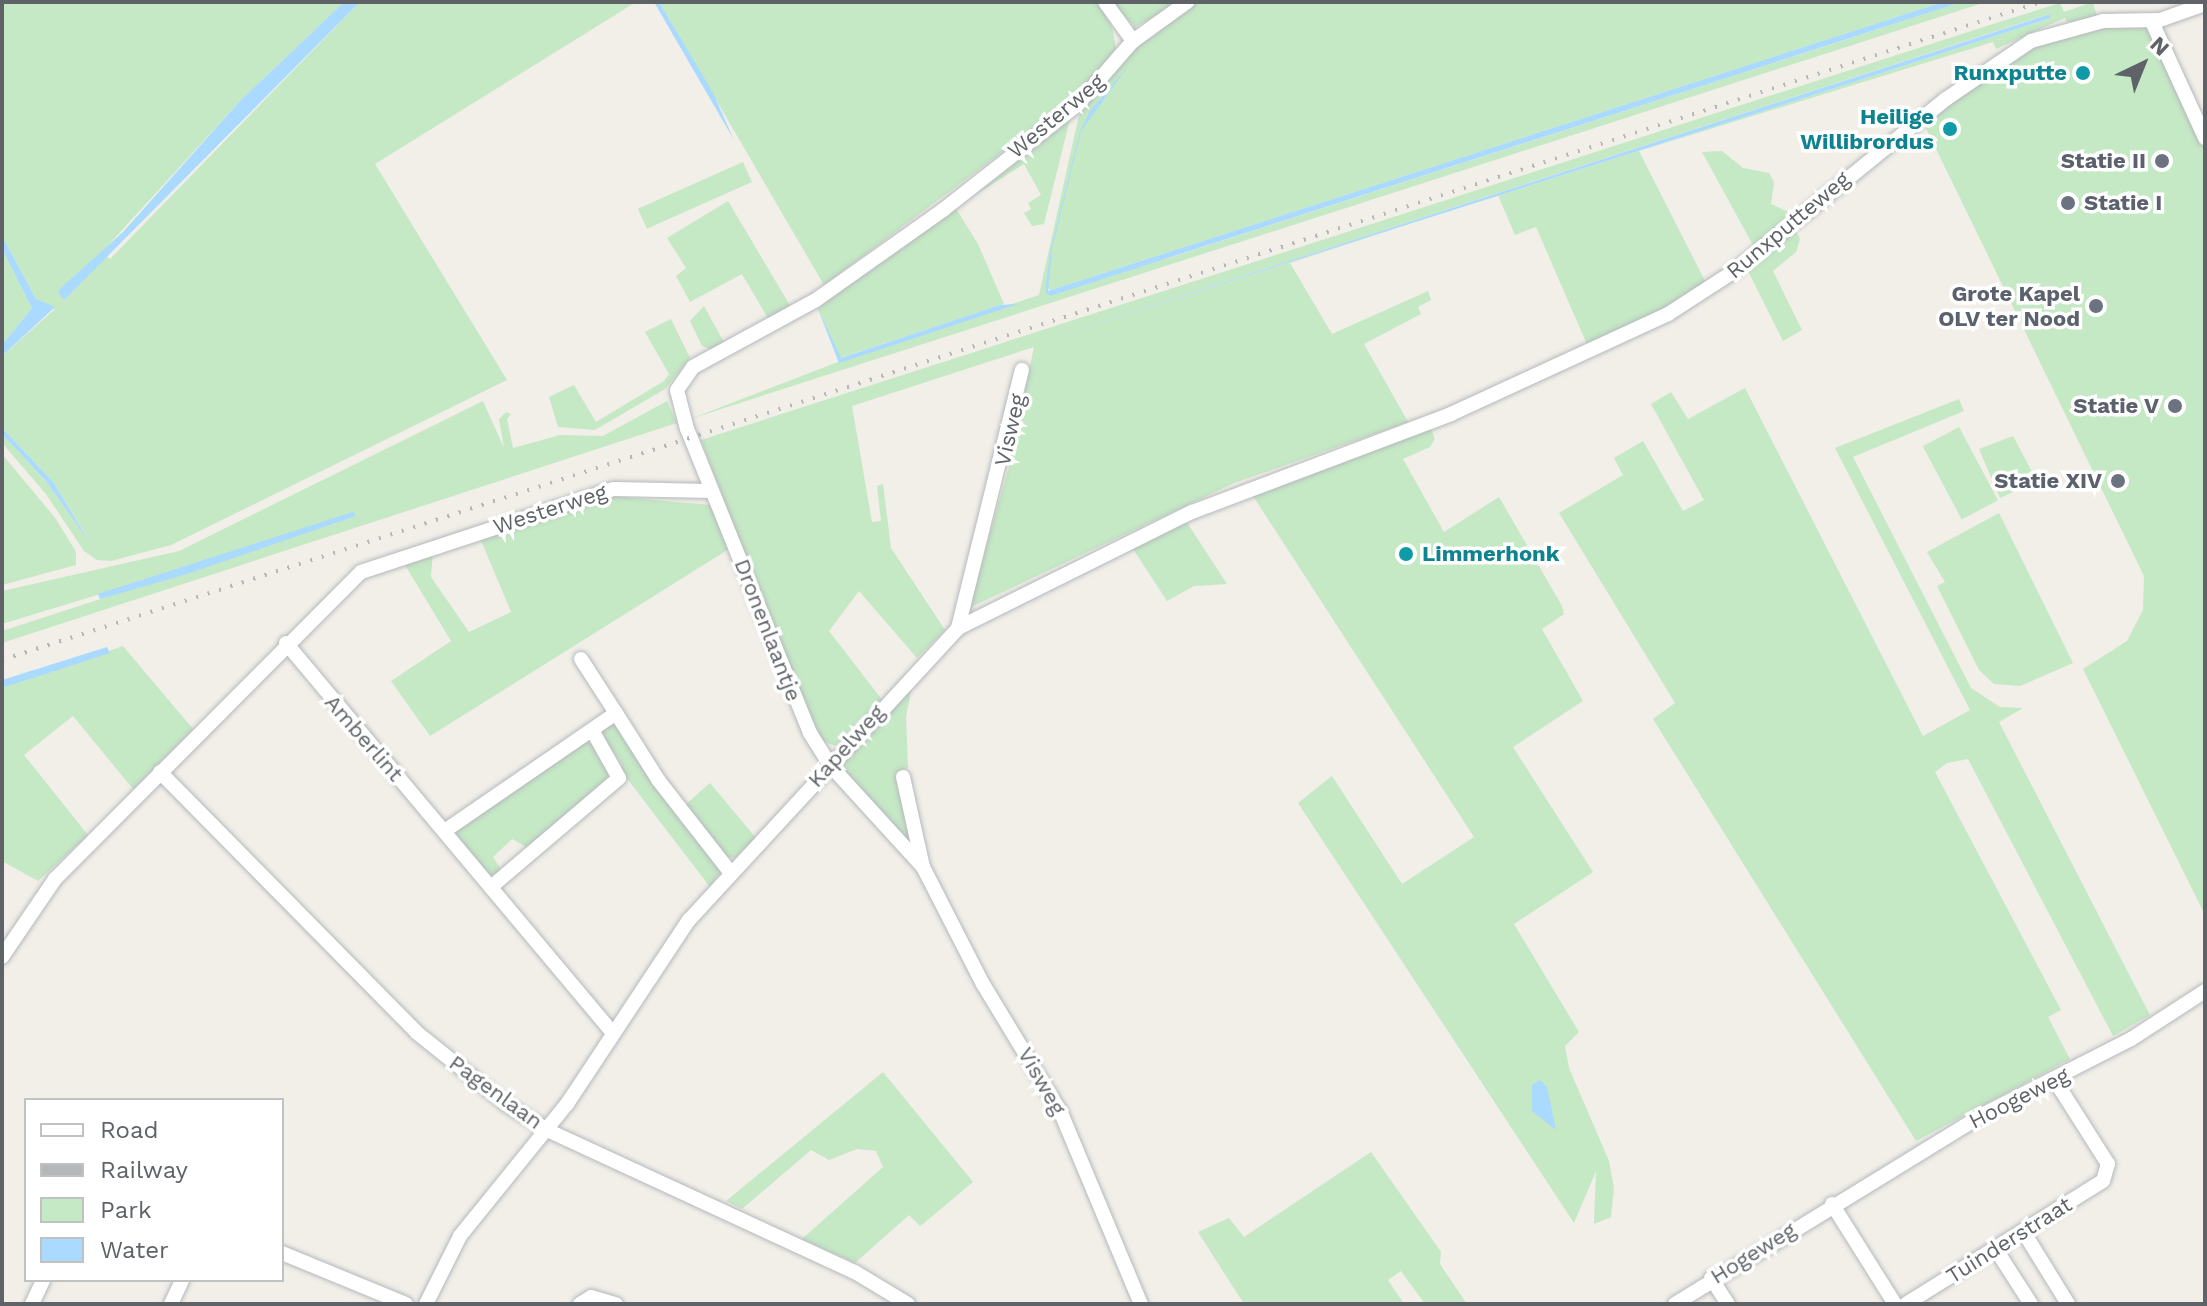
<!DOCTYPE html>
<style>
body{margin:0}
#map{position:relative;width:2207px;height:1306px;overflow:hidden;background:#f1efe8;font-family:"Work Sans",sans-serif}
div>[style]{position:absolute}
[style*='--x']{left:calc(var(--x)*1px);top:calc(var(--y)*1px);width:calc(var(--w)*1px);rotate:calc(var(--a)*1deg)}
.green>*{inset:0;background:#c5e8c5;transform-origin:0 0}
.water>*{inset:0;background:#aadaff}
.roads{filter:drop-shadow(0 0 2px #b5b8bc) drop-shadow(0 0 2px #b5b8bc)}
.street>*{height:14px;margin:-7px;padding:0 7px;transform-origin:7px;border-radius:7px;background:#fff}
.rail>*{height:4px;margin-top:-2px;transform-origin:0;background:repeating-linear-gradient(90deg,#b6b7b8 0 2px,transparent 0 12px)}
.dots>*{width:22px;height:22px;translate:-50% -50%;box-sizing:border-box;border:4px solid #fff;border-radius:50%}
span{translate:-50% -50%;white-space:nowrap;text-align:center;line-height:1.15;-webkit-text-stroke:7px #fff;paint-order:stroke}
.culture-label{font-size:22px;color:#0d838f;font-weight:700}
.right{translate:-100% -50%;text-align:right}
.left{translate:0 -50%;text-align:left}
.street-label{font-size:22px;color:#5f6368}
.worship-label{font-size:22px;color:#5b616d;font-weight:700}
.frame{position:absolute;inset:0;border:4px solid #5f6368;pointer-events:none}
.legend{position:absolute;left:24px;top:1098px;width:260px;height:184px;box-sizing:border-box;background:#fff;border:2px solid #bfc1c3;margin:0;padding:10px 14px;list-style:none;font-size:24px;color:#5f6368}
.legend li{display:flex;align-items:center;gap:16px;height:40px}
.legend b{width:40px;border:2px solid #bfc1c3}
.north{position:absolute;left:2103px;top:24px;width:80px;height:80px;-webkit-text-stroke:6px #fff;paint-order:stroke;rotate:43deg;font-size:22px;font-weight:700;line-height:32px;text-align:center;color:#5f6368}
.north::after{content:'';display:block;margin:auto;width:28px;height:36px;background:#5f6368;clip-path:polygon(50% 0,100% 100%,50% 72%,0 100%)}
</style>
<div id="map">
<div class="green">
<i style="clip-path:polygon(2px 2px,344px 2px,239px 102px,102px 252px,110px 259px,360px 2px,636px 2px,375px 164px,507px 380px,171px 545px,111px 561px,97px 560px,84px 551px,46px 494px,2px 443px,2px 434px,46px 481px,91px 543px,53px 482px,2px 428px,2px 356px,55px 309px,36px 299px,2px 236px)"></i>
<i style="clip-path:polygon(659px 2px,1099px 2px,1112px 26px,1116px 48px,1084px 90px,1059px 110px,824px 285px)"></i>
<i style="clip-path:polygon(1111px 2px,1179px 2px,1135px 27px)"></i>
<i style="clip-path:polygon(1197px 2px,1943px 2px,1051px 290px,1045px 288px,1045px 292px,1172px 257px,1962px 2px,1986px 2px,690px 419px,838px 362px,1039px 295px,1079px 115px,1130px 53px)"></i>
<i style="clip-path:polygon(evenodd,2093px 2px,2097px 17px,2067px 22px,2065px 18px,1996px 49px,1993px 42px,1639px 151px,1707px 285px,1589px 349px,1536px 227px,1515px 235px,1498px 195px,1290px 263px,1332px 334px,1428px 291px,1431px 300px,1418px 307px,1421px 314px,1364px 344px,1408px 422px,1234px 483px,969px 608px,1010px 463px,1034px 347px,852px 406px,872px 522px,881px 521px,877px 486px,883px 484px,891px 548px,945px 630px,917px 658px,859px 591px,829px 631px,883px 701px,840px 747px,823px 742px,791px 675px,701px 440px,1993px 24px,2060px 3px,2064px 12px,2093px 2px,2049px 14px,2050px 18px,1851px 83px,1039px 342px,2049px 14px)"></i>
<i style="clip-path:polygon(2149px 25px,2205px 140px,2205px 915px,2083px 669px,2127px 641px,2143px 610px,2144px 576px,1922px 120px,2011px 57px,2070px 29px)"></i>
<i style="clip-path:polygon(1070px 119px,1044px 224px,1032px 226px,1024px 213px,1031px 209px,1028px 203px,1041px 195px,1024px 164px,975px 195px)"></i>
<i style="clip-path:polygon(1722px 151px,1743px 168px,1769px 173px,1774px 182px,1771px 204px,1793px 214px,1754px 247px,1702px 152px)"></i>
<i style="left:743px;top:162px;width:22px;height:115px;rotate:66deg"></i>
<i style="clip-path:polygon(728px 201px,791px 307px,769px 320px,742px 274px,690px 302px,676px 276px,686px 268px,667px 238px)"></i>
<i style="clip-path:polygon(955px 207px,978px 244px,1004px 304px,840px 358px,816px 305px)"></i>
<i style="clip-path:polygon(1794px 227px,1800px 239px,1796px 252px,1773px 271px,1802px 330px,1783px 341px,1747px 269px)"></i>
<i style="clip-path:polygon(2px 249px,32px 308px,2px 345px)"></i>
<i style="clip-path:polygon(704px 306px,725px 344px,713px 350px,702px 346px,690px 321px)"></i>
<i style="clip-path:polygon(671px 319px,690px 358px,665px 389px,595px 430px,558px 427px,549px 397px,574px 385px,596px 422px,664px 381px,669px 374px,645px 332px)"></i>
<i style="clip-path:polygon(1745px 388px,1923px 736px,1970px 710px,1835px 448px,1959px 399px,1964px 411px,1853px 457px,1971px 688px,2000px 707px,2023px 708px,1999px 722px,2150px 1015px,2113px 1036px,1968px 759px,1947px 763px,1935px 772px,2061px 1010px,2048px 1017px,2070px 1059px,1916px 1141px,1653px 719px,1675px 703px,1559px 513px,1623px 475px,1614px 458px,1643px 441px,1683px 511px,1704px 500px,1651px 404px,1671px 392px,1688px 419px)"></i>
<i style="clip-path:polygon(483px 401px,504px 448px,499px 419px,506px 412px,511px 414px,507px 419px,513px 448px,560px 435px,603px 436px,667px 401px,677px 423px,2px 643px,2px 631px,356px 516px,2px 624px,2px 591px,179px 551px)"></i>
<i style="left:1959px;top:427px;width:83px;height:41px;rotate:62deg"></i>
<i style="clip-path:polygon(1431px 429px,1435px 439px,1430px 447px,1403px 459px,1444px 532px,1499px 497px,1562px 606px,1564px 614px,1542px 629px,1583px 701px,1513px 747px,1593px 872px,1514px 924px,1579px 1032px,1565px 1046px,1569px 1068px,1609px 1161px,1614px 1188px,1611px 1217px,1594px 1224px,1596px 1171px,1574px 1223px,1298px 803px,1332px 776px,1402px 884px,1474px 837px,1251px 493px)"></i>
<i style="clip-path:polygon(2013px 436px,2037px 481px,2000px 498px,1979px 449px)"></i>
<i style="clip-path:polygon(2px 454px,56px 519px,76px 552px,76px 565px,2px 585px)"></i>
<i style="clip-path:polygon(609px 496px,711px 505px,729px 549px,430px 736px,391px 681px,451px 641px,402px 560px,433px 550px,431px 577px,469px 632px,511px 612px,480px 538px)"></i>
<i style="clip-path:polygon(1999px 513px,2073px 663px,2020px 686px,1994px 684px,1979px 670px,1937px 586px,1945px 582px,1927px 552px)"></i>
<i style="clip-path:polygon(1186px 521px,1227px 584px,1194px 586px,1167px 601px,1133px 549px)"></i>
<i style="clip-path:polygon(123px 646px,193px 729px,133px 789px,73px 716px,24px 755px,88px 835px,38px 881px,2px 861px,2px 688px)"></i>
<i style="clip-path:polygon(913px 681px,906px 717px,908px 768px,895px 773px,916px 851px,839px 766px)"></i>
<i style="clip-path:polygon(608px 724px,618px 725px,721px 871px,710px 887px,619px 768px,622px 765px,601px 733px)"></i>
<i style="clip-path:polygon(586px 742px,594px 745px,609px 768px,605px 785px,526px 847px,512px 839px,493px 857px,502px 871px,490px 876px,457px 838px,457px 828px)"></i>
<i style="clip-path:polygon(710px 783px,756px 838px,735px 858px,726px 857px,684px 806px)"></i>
<i style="clip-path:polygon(883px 1072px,973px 1182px,924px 1223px,920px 1226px,909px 1215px,855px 1263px,802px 1239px,883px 1167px,876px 1151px,857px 1149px,829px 1160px,811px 1150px,742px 1209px,726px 1201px)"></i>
<i style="clip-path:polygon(1371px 1152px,1441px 1252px,1440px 1264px,1467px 1304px,1425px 1304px,1401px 1271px,1388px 1280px,1404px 1304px,1244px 1304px,1198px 1232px,1229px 1218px,1244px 1237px)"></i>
</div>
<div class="water">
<i style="clip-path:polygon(344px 2px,360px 2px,64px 300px,58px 292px,62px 287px,123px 232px,239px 102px)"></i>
<i style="clip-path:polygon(654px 2px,659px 2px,713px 93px,734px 140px)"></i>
<i style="clip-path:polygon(1943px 2px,1962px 2px,1050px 296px,1045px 292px,1051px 249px,1080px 131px,1090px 111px,1128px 66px,1081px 131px,1052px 249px,1048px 291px)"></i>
<i style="clip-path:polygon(2050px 14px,2050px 18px,1851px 83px,1039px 342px)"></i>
<i style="clip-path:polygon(2px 236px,36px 299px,55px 307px,2px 356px,2px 345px,32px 308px,2px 249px)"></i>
<i style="clip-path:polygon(1018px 304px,839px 363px,818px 309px,841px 358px,1000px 305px)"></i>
<i style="clip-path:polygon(2px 428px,53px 482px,91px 544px,46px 481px,2px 434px)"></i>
<i style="clip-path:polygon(353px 512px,356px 516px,187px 574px,100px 599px,98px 594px)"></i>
<i style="clip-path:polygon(107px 647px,110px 653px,2px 688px,2px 680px)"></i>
<i style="clip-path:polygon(1540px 1080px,1547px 1087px,1556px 1130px,1532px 1111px,1532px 1085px)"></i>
</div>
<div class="roads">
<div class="street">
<i style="--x:1105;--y:2;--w:48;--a:54.3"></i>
<i style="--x:2152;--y:22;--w:128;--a:65.4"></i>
<i style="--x:958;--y:628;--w:266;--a:-76.1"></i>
<i style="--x:286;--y:643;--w:508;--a:50.04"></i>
<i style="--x:581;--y:659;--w:64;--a:57.1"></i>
<i style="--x:160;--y:772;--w:365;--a:45.4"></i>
<i style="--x:416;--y:1032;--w:115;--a:38.7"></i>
<i style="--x:506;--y:1104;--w:49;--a:32.4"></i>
<i style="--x:547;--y:1130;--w:339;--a:24.8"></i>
<i style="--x:855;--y:1272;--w:62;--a:31.1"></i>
<i style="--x:903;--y:777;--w:92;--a:77.5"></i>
<i style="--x:923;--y:867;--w:131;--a:62.9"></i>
<i style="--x:983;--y:984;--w:151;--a:58.8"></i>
<i style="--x:1061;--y:1113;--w:207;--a:67.3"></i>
<i style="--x:446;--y:830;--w:206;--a:-34.5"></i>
<i style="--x:616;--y:713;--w:80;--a:57.7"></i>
<i style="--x:659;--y:781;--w:115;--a:52"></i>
<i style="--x:923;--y:867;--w:138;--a:-132.4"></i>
<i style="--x:830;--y:765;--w:38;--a:-122"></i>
<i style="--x:810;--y:733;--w:328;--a:-112"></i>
<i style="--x:687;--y:429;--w:40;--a:-104.4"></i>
<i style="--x:677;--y:390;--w:28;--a:-55"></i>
<i style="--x:693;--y:367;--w:140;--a:-28.6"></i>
<i style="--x:816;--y:300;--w:156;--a:-35.3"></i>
<i style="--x:943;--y:210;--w:172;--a:-38.1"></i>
<i style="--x:1078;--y:104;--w:84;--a:-48.9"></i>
<i style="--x:1133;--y:41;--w:67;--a:-35.8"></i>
<i style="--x:491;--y:887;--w:168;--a:-40.4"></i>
<i style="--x:619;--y:778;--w:55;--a:-119.4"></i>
<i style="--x:2;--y:957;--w:94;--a:-55.8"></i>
<i style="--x:55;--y:879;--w:433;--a:-45.1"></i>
<i style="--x:361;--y:572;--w:266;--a:-18.2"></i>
<i style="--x:614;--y:489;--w:98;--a:1.2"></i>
<i style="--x:1832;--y:1204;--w:118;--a:57.8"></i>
<i style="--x:2023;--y:1231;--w:86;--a:58.3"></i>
<i style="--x:1995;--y:1248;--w:67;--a:57.3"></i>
<i style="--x:282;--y:1253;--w:134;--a:22.4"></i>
<i style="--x:1711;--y:1278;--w:31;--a:57"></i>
<i style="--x:32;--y:1304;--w:26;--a:-65"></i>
<i style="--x:171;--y:1304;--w:26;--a:-65"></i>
<i style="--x:426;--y:1304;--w:76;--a:-63.4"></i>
<i style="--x:460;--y:1236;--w:170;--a:-51"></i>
<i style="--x:567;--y:1104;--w:221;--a:-56.5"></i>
<i style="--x:689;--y:920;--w:397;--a:-47.3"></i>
<i style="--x:958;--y:628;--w:261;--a:-26.4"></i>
<i style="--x:1192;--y:512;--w:277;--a:-20.7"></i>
<i style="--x:1451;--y:414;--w:239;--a:-24.7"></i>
<i style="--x:1668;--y:314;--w:77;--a:-32.9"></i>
<i style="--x:1733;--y:272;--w:274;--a:-39.1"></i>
<i style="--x:1946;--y:99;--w:103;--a:-34.3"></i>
<i style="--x:2031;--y:41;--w:75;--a:-15.5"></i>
<i style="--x:2103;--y:21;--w:57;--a:-1"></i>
<i style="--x:2160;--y:20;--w:48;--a:-19.6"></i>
<i style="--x:580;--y:1304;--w:13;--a:-32"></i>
<i style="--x:591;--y:1297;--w:26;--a:16"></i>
<i style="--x:1675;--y:1304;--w:358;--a:-31.6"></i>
<i style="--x:1980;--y:1116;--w:169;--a:-27"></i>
<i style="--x:2131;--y:1039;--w:88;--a:-33"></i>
<i style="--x:1906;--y:1304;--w:232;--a:-32"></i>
<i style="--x:2103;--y:1181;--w:18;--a:-74"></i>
<i style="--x:2108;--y:1164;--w:101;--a:-122.4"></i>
</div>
</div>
<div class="rail">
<i style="--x:2;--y:660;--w:2142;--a:-17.89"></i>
</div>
<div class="dots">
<i style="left:2083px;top:73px;background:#0f9aa8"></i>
<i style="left:1950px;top:129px;background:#0f9aa8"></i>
<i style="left:2162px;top:161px;background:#6b7280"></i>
<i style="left:2068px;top:203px;background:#6b7280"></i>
<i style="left:2096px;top:306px;background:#6b7280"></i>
<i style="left:2175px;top:406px;background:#6b7280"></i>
<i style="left:2118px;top:481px;background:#6b7280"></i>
<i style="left:1406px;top:554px;background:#0f9aa8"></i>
</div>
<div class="culture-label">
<span class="right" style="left:2067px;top:73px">Runxputte</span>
<span class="right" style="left:1934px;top:129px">Heilige<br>Willibrordus</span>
<span class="left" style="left:1422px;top:554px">Limmerhonk</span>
</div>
<div class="street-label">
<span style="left:1056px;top:116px;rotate:-40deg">Westerweg</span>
<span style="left:1788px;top:225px;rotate:-40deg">Runxputteweg</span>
<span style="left:1010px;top:430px;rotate:-77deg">Visweg</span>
<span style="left:550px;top:509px;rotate:-18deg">Westerweg</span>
<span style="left:768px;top:630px;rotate:69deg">Dronenlaantje</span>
<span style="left:364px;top:738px;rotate:49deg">Amberlint</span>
<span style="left:846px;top:746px;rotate:-48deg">Kapelweg</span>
<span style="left:1042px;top:1081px;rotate:60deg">Visweg</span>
<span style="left:496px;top:1092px;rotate:36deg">Pagenlaan</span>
<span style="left:2019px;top:1098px;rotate:-27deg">Hoogeweg</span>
<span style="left:2009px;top:1240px;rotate:-32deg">Tuinderstraat</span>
<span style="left:1753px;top:1253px;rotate:-32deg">Hogeweg</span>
</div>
<div class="worship-label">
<span class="right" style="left:2146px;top:161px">Statie II</span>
<span class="left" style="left:2084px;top:203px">Statie I</span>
<span class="right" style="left:2080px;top:306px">Grote Kapel<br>OLV ter Nood</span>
<span class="right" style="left:2159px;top:406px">Statie V</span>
<span class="right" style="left:2102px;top:481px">Statie XIV</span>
</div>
<div class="frame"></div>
<ul class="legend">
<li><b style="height:10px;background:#fff"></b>Road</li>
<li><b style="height:10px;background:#b6b7b8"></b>Railway</li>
<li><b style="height:22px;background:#c5e8c5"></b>Park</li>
<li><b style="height:22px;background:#aadaff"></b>Water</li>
</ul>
<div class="north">N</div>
</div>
